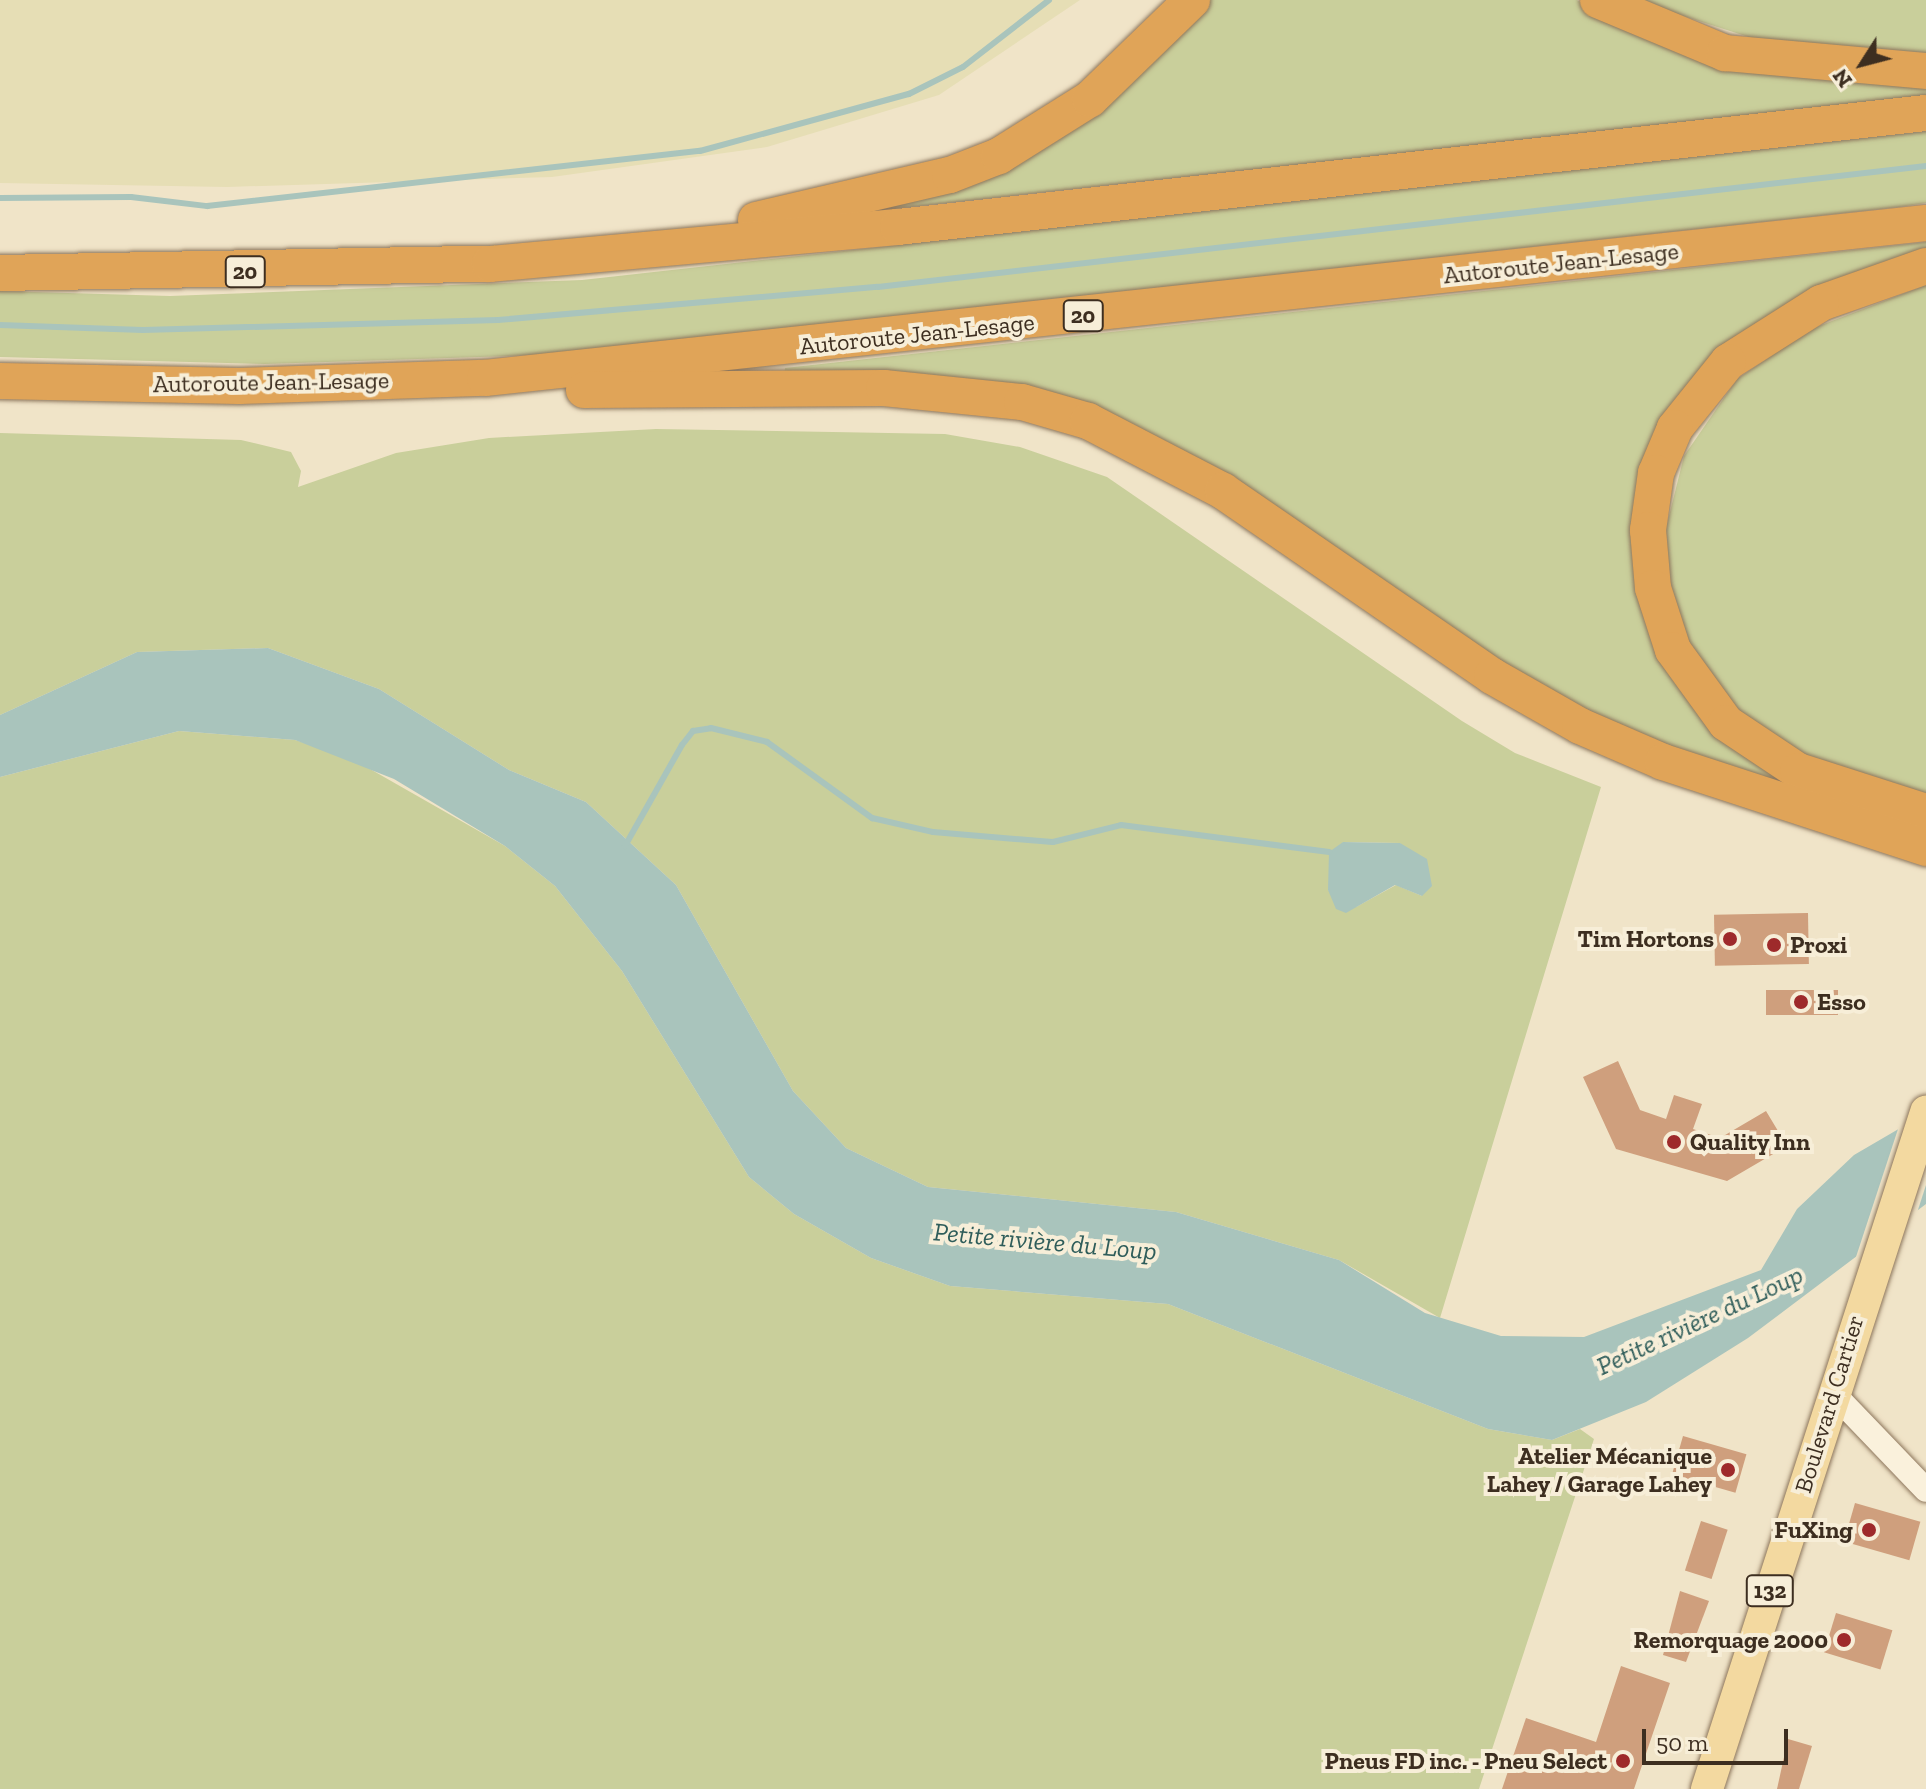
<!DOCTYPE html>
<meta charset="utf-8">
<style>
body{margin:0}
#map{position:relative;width:1926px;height:1789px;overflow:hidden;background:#f0e4c8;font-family:"Zilla Slab",serif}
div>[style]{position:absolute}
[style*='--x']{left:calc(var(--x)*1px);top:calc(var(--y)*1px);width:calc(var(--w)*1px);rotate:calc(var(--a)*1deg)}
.farmland>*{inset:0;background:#e6deb5}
.green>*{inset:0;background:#c9cf9b}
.water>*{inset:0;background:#a9c4bc}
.pier>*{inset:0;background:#f0e4c8}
.stream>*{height:6px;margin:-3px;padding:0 3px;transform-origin:3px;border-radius:3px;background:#a9c4bc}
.building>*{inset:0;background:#cf9f7d;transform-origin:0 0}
.roads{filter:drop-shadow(0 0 2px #8d765c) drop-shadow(0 0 2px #8d765c)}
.minor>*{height:24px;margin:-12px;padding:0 12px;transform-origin:12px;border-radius:12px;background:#faf1dc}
.major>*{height:32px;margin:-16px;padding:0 16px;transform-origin:16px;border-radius:16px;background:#f3d9a0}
.highway>*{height:36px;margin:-18px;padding:0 18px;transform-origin:18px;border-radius:18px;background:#e0a458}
.dots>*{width:22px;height:22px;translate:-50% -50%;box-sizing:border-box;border:4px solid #f7eed8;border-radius:50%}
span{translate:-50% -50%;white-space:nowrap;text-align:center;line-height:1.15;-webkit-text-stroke:8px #f7eed8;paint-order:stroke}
.shield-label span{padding:2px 6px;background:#f7eed8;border:2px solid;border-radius:6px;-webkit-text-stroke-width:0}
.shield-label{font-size:22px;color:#3d2e20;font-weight:700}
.street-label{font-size:24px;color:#3d2e20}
.poi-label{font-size:24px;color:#3d2e20;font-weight:700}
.right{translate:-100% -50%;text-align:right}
.left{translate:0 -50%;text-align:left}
.water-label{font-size:26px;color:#2f5d5a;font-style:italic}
.north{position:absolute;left:1822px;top:24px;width:80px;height:80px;-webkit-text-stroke:6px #f7eed8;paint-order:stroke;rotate:234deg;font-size:22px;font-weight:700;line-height:32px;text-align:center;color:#3d2e20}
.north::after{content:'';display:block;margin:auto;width:28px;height:36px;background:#3d2e20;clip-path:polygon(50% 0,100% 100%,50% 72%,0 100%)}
.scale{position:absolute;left:1642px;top:1729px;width:146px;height:36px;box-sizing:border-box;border:4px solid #3d2e20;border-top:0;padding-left:10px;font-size:24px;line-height:28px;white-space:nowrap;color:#3d2e20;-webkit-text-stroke:6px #f7eed8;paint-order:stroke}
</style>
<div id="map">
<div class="farmland">
<i style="clip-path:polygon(0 0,1080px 0,939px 95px,767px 147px,552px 177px,227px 187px,0 183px)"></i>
</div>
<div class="green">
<i style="clip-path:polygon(1208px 0,1577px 0,1608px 20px,1926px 80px,1926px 96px,882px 210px,881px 202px,1109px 105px)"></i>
<i style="clip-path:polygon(1633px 0,1926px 0,1926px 53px,1752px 38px)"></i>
<i style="clip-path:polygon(1926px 131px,1926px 203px,1899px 207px,538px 355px,265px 364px,0 357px,0 291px,170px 296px,582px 280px)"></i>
<i style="clip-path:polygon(1926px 242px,1926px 253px,1834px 282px,1653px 451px,1669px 666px,1893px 812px,1682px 756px,1518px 676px,1211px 468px,1103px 412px,784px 375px,785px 368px)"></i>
<i style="clip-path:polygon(1926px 285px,1926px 798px,1814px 761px,1741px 716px,1692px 650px,1666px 581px,1663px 540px,1684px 456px,1737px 379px,1811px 329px)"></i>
<i style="clip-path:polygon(evenodd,656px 429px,945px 434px,1020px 447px,1107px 477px,1462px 721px,1515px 753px,1601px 787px,1440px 1318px,1339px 1260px,1176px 1212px,928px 1187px,846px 1148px,793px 1091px,676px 885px,586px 802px,509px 770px,379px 689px,268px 648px,137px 652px,0 715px,0 433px,241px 440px,291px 452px,301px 471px,298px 487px,396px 453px,489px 438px,656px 429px,1343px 842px,1400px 843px,1422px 896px,1396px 885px,1356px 907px,1328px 890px,1343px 842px)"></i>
<i style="clip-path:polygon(179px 731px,295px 740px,349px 757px,505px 846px,555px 886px,622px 971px,749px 1177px,794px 1214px,871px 1258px,950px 1286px,1168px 1304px,1488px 1429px,1552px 1440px,1580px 1429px,1594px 1439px,1479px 1789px,0 1789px,0 777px)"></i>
</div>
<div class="water">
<i style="clip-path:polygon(268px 648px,379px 689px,509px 770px,586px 802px,676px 885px,793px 1091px,846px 1148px,928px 1187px,1176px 1212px,1339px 1260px,1425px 1313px,1501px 1336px,1584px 1337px,1761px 1270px,1797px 1209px,1854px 1155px,1926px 1113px,1926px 1204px,1748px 1338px,1646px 1402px,1552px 1440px,1488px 1429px,1168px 1304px,950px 1286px,871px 1258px,794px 1214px,749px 1177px,622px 971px,555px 886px,505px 846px,394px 779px,295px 740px,179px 731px,0 777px,0 715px,137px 652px)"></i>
<i style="clip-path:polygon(1343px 842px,1400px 843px,1427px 859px,1432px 886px,1422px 896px,1395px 885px,1346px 913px,1336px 909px,1328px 890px,1329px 852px)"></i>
</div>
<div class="pier">
<i style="clip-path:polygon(1926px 1109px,1926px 1185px,1916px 1216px,1855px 1260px,1900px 1123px)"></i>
</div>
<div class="stream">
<i style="--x:0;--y:198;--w:131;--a:-0.4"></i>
<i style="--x:131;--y:197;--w:77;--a:6.8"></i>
<i style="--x:207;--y:206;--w:496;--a:-6.4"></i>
<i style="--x:700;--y:151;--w:217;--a:-15.3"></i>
<i style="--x:909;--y:94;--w:60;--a:-26.6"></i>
<i style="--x:963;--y:67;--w:109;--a:-37.9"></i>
<i style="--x:0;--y:325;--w:143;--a:2"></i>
<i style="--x:143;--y:330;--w:355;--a:-1.6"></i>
<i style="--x:498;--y:320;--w:381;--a:-5"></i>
<i style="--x:878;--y:287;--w:1055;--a:-6.59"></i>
<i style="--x:625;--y:846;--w:116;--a:-60.6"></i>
<i style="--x:682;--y:745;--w:18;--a:-52"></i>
<i style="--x:693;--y:731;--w:18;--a:-9"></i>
<i style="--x:711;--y:728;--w:58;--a:14"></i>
<i style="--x:767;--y:742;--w:130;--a:35.9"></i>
<i style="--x:872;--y:818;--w:63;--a:12.9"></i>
<i style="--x:933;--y:832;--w:120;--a:4.8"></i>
<i style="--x:1053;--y:842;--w:70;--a:-14"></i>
<i style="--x:1121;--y:825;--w:210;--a:7.4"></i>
</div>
<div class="building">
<i style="left:1808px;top:913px;width:51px;height:94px;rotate:89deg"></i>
<i style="left:1838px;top:990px;width:25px;height:72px;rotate:90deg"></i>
<i style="clip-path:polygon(1618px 1061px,1640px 1110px,1666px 1119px,1674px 1095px,1702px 1104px,1693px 1129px,1720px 1138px,1766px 1111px,1787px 1146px,1727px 1181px,1616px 1149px,1583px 1077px)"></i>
<i style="left:1683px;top:1436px;width:66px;height:40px;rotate:16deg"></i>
<i style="left:1855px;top:1503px;width:68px;height:40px;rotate:16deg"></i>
<i style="left:1701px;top:1521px;width:28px;height:52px;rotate:18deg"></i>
<i style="clip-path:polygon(1680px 1591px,1709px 1601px,1686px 1662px,1663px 1655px)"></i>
<i style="left:1836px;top:1613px;width:59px;height:41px;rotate:17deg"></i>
<i style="clip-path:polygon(1621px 1666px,1670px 1683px,1634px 1789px,1502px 1789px,1526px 1718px,1596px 1742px)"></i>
<i style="clip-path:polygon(1788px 1739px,1812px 1746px,1799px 1789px,1777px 1789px)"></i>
</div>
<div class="roads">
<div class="minor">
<i style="--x:1833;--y:1393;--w:134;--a:46.2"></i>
</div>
<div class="major">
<i style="--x:1707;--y:1789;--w:712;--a:-72.07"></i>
</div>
<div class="highway">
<i style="--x:1598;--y:0;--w:138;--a:22.7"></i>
<i style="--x:1725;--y:53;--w:202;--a:5.1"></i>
<i style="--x:756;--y:220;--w:199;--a:-13.1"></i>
<i style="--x:950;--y:175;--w:53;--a:-21.2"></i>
<i style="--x:999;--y:156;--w:107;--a:-32.1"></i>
<i style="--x:1090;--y:99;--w:142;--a:-44.1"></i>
<i style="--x:1926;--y:266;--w:111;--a:160.6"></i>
<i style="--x:1821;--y:303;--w:110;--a:147.6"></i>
<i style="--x:1728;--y:362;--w:85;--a:128.8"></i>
<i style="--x:1675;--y:428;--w:49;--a:112.9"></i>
<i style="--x:1656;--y:473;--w:58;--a:98"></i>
<i style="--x:1648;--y:530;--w:58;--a:85.1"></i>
<i style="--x:1653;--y:588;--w:65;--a:72.1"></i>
<i style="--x:1673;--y:650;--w:90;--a:54"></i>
<i style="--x:1726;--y:723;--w:87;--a:33.7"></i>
<i style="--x:1798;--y:771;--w:134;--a:17.8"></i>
<i style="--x:0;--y:273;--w:490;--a:-1.1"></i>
<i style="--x:490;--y:264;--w:410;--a:-5.2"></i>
<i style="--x:898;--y:227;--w:1034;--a:-6.33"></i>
<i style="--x:0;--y:381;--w:239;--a:1.2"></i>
<i style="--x:239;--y:386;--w:246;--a:-1.9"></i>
<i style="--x:485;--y:378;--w:1449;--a:-6.14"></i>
<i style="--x:584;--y:390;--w:300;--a:-0.4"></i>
<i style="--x:884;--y:388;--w:139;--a:5.8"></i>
<i style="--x:1022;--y:402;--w:69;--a:16.1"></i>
<i style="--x:1088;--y:421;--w:152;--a:27.4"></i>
<i style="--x:1223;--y:491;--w:326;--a:34.5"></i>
<i style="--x:1492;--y:676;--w:101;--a:29.6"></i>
<i style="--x:1580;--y:726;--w:90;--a:23.4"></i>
<i style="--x:1663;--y:762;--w:277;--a:18.1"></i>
</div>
</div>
<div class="dots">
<i style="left:1730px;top:939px;background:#9e2a2b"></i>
<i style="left:1774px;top:945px;background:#9e2a2b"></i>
<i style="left:1801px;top:1002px;background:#9e2a2b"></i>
<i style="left:1674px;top:1142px;background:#9e2a2b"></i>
<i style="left:1728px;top:1470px;background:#9e2a2b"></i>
<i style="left:1869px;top:1530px;background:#9e2a2b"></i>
<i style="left:1844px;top:1640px;background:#9e2a2b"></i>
<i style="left:1623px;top:1761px;background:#9e2a2b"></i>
</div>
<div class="shield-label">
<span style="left:245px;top:272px">20</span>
<span style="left:1083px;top:316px">20</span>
<span style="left:1770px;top:1591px">132</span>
</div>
<div class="street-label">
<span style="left:1561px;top:263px;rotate:-6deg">Autoroute Jean-Lesage</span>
<span style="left:917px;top:334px;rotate:-6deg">Autoroute Jean-Lesage</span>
<span style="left:271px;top:382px;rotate:-1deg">Autoroute Jean-Lesage</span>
<span style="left:1829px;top:1404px;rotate:-73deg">Boulevard Cartier</span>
</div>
<div class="poi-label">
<span class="right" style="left:1714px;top:939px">Tim Hortons</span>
<span class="left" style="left:1790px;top:945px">Proxi</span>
<span class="left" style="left:1817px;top:1002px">Esso</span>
<span class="left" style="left:1690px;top:1142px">Quality Inn</span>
<span class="right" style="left:1712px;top:1470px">Atelier Mécanique<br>Lahey / Garage Lahey</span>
<span class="right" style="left:1853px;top:1530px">FuXing</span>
<span class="right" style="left:1828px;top:1640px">Remorquage 2000</span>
<span class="right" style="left:1607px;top:1761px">Pneus FD inc. - Pneu Select</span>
</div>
<div class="water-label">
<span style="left:1045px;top:1242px;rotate:5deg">Petite rivière du Loup</span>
<span style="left:1700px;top:1321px;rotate:-25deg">Petite rivière du Loup</span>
</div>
<div class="north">N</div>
<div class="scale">50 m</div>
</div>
